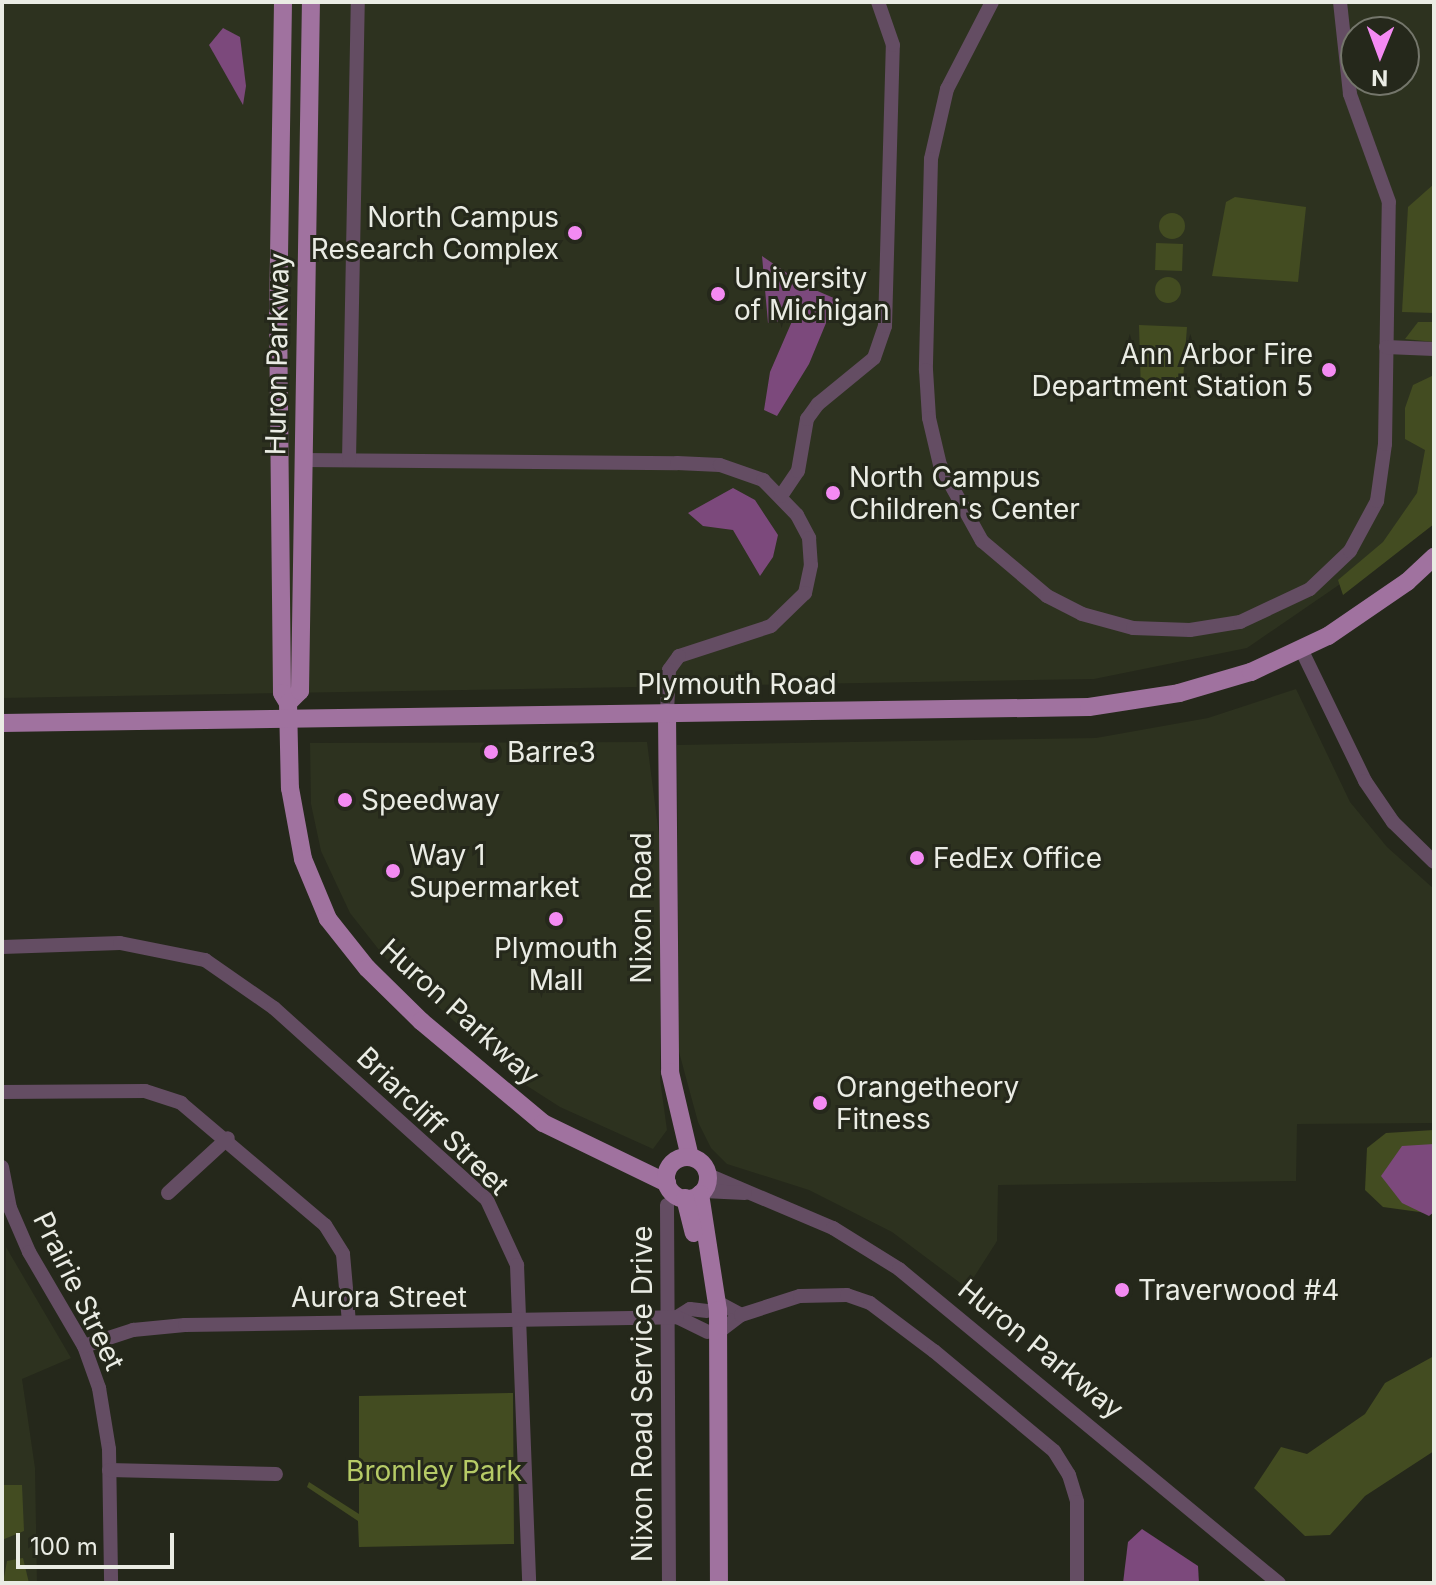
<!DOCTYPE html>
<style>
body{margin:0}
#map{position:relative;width:1436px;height:1585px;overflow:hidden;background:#25281b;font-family:Inter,sans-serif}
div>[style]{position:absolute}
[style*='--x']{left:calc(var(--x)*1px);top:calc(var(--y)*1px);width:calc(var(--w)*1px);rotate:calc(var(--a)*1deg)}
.built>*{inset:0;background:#2d321f}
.green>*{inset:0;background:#434c21;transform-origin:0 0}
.round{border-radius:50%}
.water>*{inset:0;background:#7c497c}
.minor>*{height:14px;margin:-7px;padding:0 7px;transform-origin:7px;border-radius:7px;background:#644d63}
.major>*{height:18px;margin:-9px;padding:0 9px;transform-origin:9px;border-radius:9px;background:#a0729f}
.major>.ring{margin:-9px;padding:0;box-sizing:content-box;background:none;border:18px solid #a0729f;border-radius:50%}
.dots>*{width:22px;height:22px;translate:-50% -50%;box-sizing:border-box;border:4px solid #25281b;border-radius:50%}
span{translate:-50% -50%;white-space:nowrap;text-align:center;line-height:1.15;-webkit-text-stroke:6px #25281b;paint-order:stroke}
.poi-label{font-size:28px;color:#eaece4}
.right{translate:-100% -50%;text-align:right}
.left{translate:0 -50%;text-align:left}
.street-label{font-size:28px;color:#eaece4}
.park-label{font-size:28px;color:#b6cb66}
.frame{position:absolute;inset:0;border:4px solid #eaece4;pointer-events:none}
.north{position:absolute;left:1340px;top:16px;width:80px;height:80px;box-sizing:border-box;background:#25281b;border:2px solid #74766b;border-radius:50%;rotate:181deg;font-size:22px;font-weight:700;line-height:32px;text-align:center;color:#eaece4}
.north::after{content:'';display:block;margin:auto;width:28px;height:36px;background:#f38af2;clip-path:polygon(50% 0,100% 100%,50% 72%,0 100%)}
.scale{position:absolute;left:16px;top:1533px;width:158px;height:36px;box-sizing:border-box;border:4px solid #eaece4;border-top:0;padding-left:10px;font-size:24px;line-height:28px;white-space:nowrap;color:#eaece4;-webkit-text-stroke:6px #25281b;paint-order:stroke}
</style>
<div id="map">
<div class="built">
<i style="clip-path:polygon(evenodd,2px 2px,1434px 2px,1434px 509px,1400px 543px,1247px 648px,1094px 679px,2px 698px,2px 2px,1356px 32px,1404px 32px,1404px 80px,1356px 80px,1356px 32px)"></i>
<i style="clip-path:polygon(1296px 689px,1350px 802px,1387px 847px,1434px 889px,1434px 1123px,1297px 1124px,1296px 1181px,998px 1185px,997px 1241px,967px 1288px,892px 1232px,809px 1190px,727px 1164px,711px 1148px,698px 1122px,679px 1052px,677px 745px,1096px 738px,1208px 718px)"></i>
<i style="clip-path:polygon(647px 742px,660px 843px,660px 1079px,667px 1130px,653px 1149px,560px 1107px,521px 1082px,387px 960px,350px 913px,321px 851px,311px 804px,310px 743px)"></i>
<i style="clip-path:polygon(6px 1247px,71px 1358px,22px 1379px,35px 1468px,37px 1583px,2px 1583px)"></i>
</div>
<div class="green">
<i style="clip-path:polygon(1434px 184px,1434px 313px,1402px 312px,1408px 207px)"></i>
<i style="clip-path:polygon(1235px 197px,1306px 207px,1298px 282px,1212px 276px,1226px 202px)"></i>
<i class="round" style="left:1159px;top:213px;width:26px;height:26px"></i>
<i style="left:1156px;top:243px;width:27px;height:27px;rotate:2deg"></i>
<i class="round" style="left:1155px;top:277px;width:26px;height:26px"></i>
<i style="clip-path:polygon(1418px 322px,1434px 322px,1434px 342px,1405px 339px)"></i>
<i style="clip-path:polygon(1139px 325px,1187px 327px,1182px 392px,1141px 393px)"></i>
<i style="clip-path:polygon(1434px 375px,1434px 524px,1343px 595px,1338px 580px,1383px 542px,1417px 493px,1425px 450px,1405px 439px,1405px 408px,1413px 385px)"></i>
<i style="clip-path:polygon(1434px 1130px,1434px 1214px,1383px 1207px,1365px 1190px,1367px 1148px,1386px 1133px)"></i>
<i style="clip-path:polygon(1434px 1356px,1434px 1451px,1365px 1496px,1330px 1535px,1305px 1536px,1254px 1488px,1281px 1447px,1307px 1454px,1365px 1414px,1385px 1383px)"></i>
<i style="clip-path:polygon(513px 1393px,514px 1544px,359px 1547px,358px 1521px,307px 1487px,309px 1482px,359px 1514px,359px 1396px)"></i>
<i style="clip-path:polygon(2px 1485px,22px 1485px,24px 1531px,2px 1540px)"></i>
<i style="clip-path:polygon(23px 1558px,29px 1583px,3px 1583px,7px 1561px)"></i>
</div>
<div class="water">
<i style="clip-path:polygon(223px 28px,240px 37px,246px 86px,243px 105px,209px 45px)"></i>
<i style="clip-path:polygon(762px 256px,806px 286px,836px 299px,809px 364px,777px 416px,764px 410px,770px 372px,793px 319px,768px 323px)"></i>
<i style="clip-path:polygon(733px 488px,755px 500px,778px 535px,773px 557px,760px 576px,733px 530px,703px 526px,688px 513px)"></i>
<i style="clip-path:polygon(1434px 1144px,1434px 1212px,1429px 1216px,1402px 1203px,1381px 1176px,1402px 1146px)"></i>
<i style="clip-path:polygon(1142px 1529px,1198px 1566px,1199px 1583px,1123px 1583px,1128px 1542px)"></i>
</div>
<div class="minor">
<i style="--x:992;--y:2;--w:98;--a:117.3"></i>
<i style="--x:947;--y:89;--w:72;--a:102.9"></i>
<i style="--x:931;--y:159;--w:211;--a:91.4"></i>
<i style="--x:926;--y:370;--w:48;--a:86.4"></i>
<i style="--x:929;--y:418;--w:48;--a:76.8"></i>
<i style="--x:940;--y:465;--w:87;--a:61.1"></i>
<i style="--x:982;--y:541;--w:85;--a:40.2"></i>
<i style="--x:1047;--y:596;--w:39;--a:27"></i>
<i style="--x:1082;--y:614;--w:53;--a:15.4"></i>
<i style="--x:1133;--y:628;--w:57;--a:2"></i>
<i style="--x:1190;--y:630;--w:51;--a:-9.1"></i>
<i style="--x:1240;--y:622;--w:77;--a:-25.2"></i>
<i style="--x:1310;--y:589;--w:55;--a:-43.5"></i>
<i style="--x:1350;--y:551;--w:57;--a:-61.6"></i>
<i style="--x:1377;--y:501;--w:58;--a:-82"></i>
<i style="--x:1385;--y:444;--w:242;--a:-89.1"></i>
<i style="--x:1389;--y:202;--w:115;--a:-109.9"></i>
<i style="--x:1350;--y:94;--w:93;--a:-96.2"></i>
<i style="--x:1386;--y:347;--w:48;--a:2.4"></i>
<i style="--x:303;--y:460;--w:374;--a:0.5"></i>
<i style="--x:677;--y:463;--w:43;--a:2.7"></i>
<i style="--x:720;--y:465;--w:46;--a:19.2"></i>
<i style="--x:763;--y:480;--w:49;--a:45.8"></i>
<i style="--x:797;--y:515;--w:26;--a:62"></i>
<i style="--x:809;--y:538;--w:27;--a:86"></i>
<i style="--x:811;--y:565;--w:29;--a:102"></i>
<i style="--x:805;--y:593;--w:47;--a:135.9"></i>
<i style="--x:771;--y:626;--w:97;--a:161.9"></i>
<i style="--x:679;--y:656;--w:17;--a:126"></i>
<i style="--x:669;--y:670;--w:43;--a:92.7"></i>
<i style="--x:349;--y:460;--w:458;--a:-88.9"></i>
<i style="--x:781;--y:496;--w:30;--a:-56"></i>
<i style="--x:798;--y:471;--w:53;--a:-80.2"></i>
<i style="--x:807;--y:419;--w:19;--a:-54"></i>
<i style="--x:818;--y:404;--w:72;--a:-39.4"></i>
<i style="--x:874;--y:358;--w:34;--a:-71"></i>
<i style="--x:885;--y:326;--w:281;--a:-88.4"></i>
<i style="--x:893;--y:45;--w:46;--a:-109.2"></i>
<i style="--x:1301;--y:649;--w:147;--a:64.1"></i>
<i style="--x:1365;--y:781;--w:50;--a:55.7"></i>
<i style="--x:1393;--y:822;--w:57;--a:44.3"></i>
<i style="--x:2;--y:947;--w:118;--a:-1.9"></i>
<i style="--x:120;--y:943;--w:87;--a:11.3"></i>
<i style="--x:205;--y:960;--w:84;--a:34.8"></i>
<i style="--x:274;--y:1008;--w:287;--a:42"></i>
<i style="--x:487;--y:1200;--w:72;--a:65.2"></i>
<i style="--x:517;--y:1265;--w:318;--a:87.8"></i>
<i style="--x:2;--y:1092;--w:143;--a:-0.4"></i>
<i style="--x:145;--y:1091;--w:38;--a:18"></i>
<i style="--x:181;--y:1103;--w:189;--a:40.3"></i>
<i style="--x:325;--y:1225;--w:34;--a:58"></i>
<i style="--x:343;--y:1254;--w:68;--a:85"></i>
<i style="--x:2;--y:1167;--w:42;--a:79"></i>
<i style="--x:10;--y:1208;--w:48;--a:66.6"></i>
<i style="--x:29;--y:1252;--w:109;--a:59.7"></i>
<i style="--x:84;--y:1346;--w:45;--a:70.3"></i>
<i style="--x:99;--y:1388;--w:62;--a:80.7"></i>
<i style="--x:109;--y:1449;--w:134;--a:89.1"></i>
<i style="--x:708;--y:1175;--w:136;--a:23"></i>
<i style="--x:833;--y:1228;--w:78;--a:31.8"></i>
<i style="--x:899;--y:1269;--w:493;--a:39.6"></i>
<i style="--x:704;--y:1191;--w:41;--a:2.8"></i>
<i style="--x:168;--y:1193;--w:81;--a:-42.5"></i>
<i style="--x:667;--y:1205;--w:378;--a:89.7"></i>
<i style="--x:717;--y:1302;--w:27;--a:28"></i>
<i style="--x:741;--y:1315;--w:30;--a:143"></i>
<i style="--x:707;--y:1311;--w:17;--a:-173"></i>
<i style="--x:690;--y:1309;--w:15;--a:148"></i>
<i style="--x:677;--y:1317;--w:34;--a:26"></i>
<i style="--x:741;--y:1315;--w:62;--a:-17.9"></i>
<i style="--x:800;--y:1296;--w:47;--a:-1.2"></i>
<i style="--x:847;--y:1295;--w:24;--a:19"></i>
<i style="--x:870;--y:1303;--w:80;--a:36.9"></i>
<i style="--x:934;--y:1351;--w:156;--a:39.8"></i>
<i style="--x:1054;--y:1451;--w:28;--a:58"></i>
<i style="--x:1069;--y:1475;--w:28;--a:73"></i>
<i style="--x:1077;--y:1502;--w:81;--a:90"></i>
<i style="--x:84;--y:1346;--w:52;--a:-18.1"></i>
<i style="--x:133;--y:1330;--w:52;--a:-5.5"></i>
<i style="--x:185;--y:1325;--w:492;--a:-0.9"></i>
<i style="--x:109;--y:1470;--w:167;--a:1.4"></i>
</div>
<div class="major">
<i style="--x:283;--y:2;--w:309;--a:90.9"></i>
<i style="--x:278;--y:311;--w:382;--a:89.4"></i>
<i style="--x:282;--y:693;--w:12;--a:59"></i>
<i style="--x:288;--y:703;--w:85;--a:88.7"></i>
<i style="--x:290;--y:788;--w:72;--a:79.6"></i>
<i style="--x:303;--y:859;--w:65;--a:67.4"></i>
<i style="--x:328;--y:919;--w:63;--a:51.5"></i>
<i style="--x:367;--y:968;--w:76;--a:44.5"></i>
<i style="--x:421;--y:1021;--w:159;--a:39.9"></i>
<i style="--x:543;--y:1123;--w:138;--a:25.8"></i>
<i style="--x:288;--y:703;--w:17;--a:-45"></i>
<i style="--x:300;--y:691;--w:689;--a:-89.09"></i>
<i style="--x:667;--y:713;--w:359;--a:89.5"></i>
<i style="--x:670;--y:1072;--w:87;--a:76.8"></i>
<i style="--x:2;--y:723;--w:1087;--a:-0.84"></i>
<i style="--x:1089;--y:707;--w:91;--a:-8.8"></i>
<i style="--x:1179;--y:693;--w:75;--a:-16.3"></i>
<i style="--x:1251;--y:672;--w:85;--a:-25.1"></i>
<i style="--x:1328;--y:636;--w:96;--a:-34.4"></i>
<i style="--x:1407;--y:582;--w:37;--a:-43"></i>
<i class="ring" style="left:666px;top:1157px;width:24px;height:24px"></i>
<i style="--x:700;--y:1194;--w:117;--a:81.2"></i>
<i style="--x:718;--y:1310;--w:273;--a:89.8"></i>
<i style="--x:685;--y:1198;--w:36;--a:76"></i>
</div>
<div class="dots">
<i style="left:575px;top:233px;background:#f38af2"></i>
<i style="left:718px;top:294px;background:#f38af2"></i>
<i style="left:1329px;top:370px;background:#f38af2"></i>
<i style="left:833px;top:493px;background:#f38af2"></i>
<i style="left:491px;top:752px;background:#f38af2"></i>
<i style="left:345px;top:800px;background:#f38af2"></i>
<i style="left:917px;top:858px;background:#f38af2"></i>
<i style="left:393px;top:871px;background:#f38af2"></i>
<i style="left:556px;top:919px;background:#f38af2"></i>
<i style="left:820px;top:1103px;background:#f38af2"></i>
<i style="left:1122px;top:1290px;background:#f38af2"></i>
</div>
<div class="poi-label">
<span class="right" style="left:559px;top:233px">North Campus<br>Research Complex</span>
<span class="left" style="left:734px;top:294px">University<br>of Michigan</span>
<span class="right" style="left:1313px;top:370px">Ann Arbor Fire<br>Department Station 5</span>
<span class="left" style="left:849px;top:493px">North Campus<br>Children's Center</span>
<span class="left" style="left:507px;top:752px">Barre3</span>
<span class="left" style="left:361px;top:800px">Speedway</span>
<span class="left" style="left:409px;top:871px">Way 1<br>Supermarket</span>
<span class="left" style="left:933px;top:858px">FedEx Office</span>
<span style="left:556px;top:964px">Plymouth<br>Mall</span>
<span class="left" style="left:836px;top:1103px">Orangetheory<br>Fitness</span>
<span class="left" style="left:1138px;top:1290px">Traverwood #4</span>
</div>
<div class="street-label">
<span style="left:277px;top:354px;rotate:-89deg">Huron Parkway</span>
<span style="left:737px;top:684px">Plymouth Road</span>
<span style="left:641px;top:908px;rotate:-90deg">Nixon Road</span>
<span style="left:460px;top:1012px;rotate:42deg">Huron Parkway</span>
<span style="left:433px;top:1121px;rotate:44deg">Briarcliff Street</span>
<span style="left:79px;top:1291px;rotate:64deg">Prairie Street</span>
<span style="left:379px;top:1297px">Aurora Street</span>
<span style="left:1041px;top:1349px;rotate:39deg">Huron Parkway</span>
<span style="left:642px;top:1394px;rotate:-90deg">Nixon Road Service Drive</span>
</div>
<div class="park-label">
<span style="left:434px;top:1471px">Bromley Park</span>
</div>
<div class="frame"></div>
<div class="north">N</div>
<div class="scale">100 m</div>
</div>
